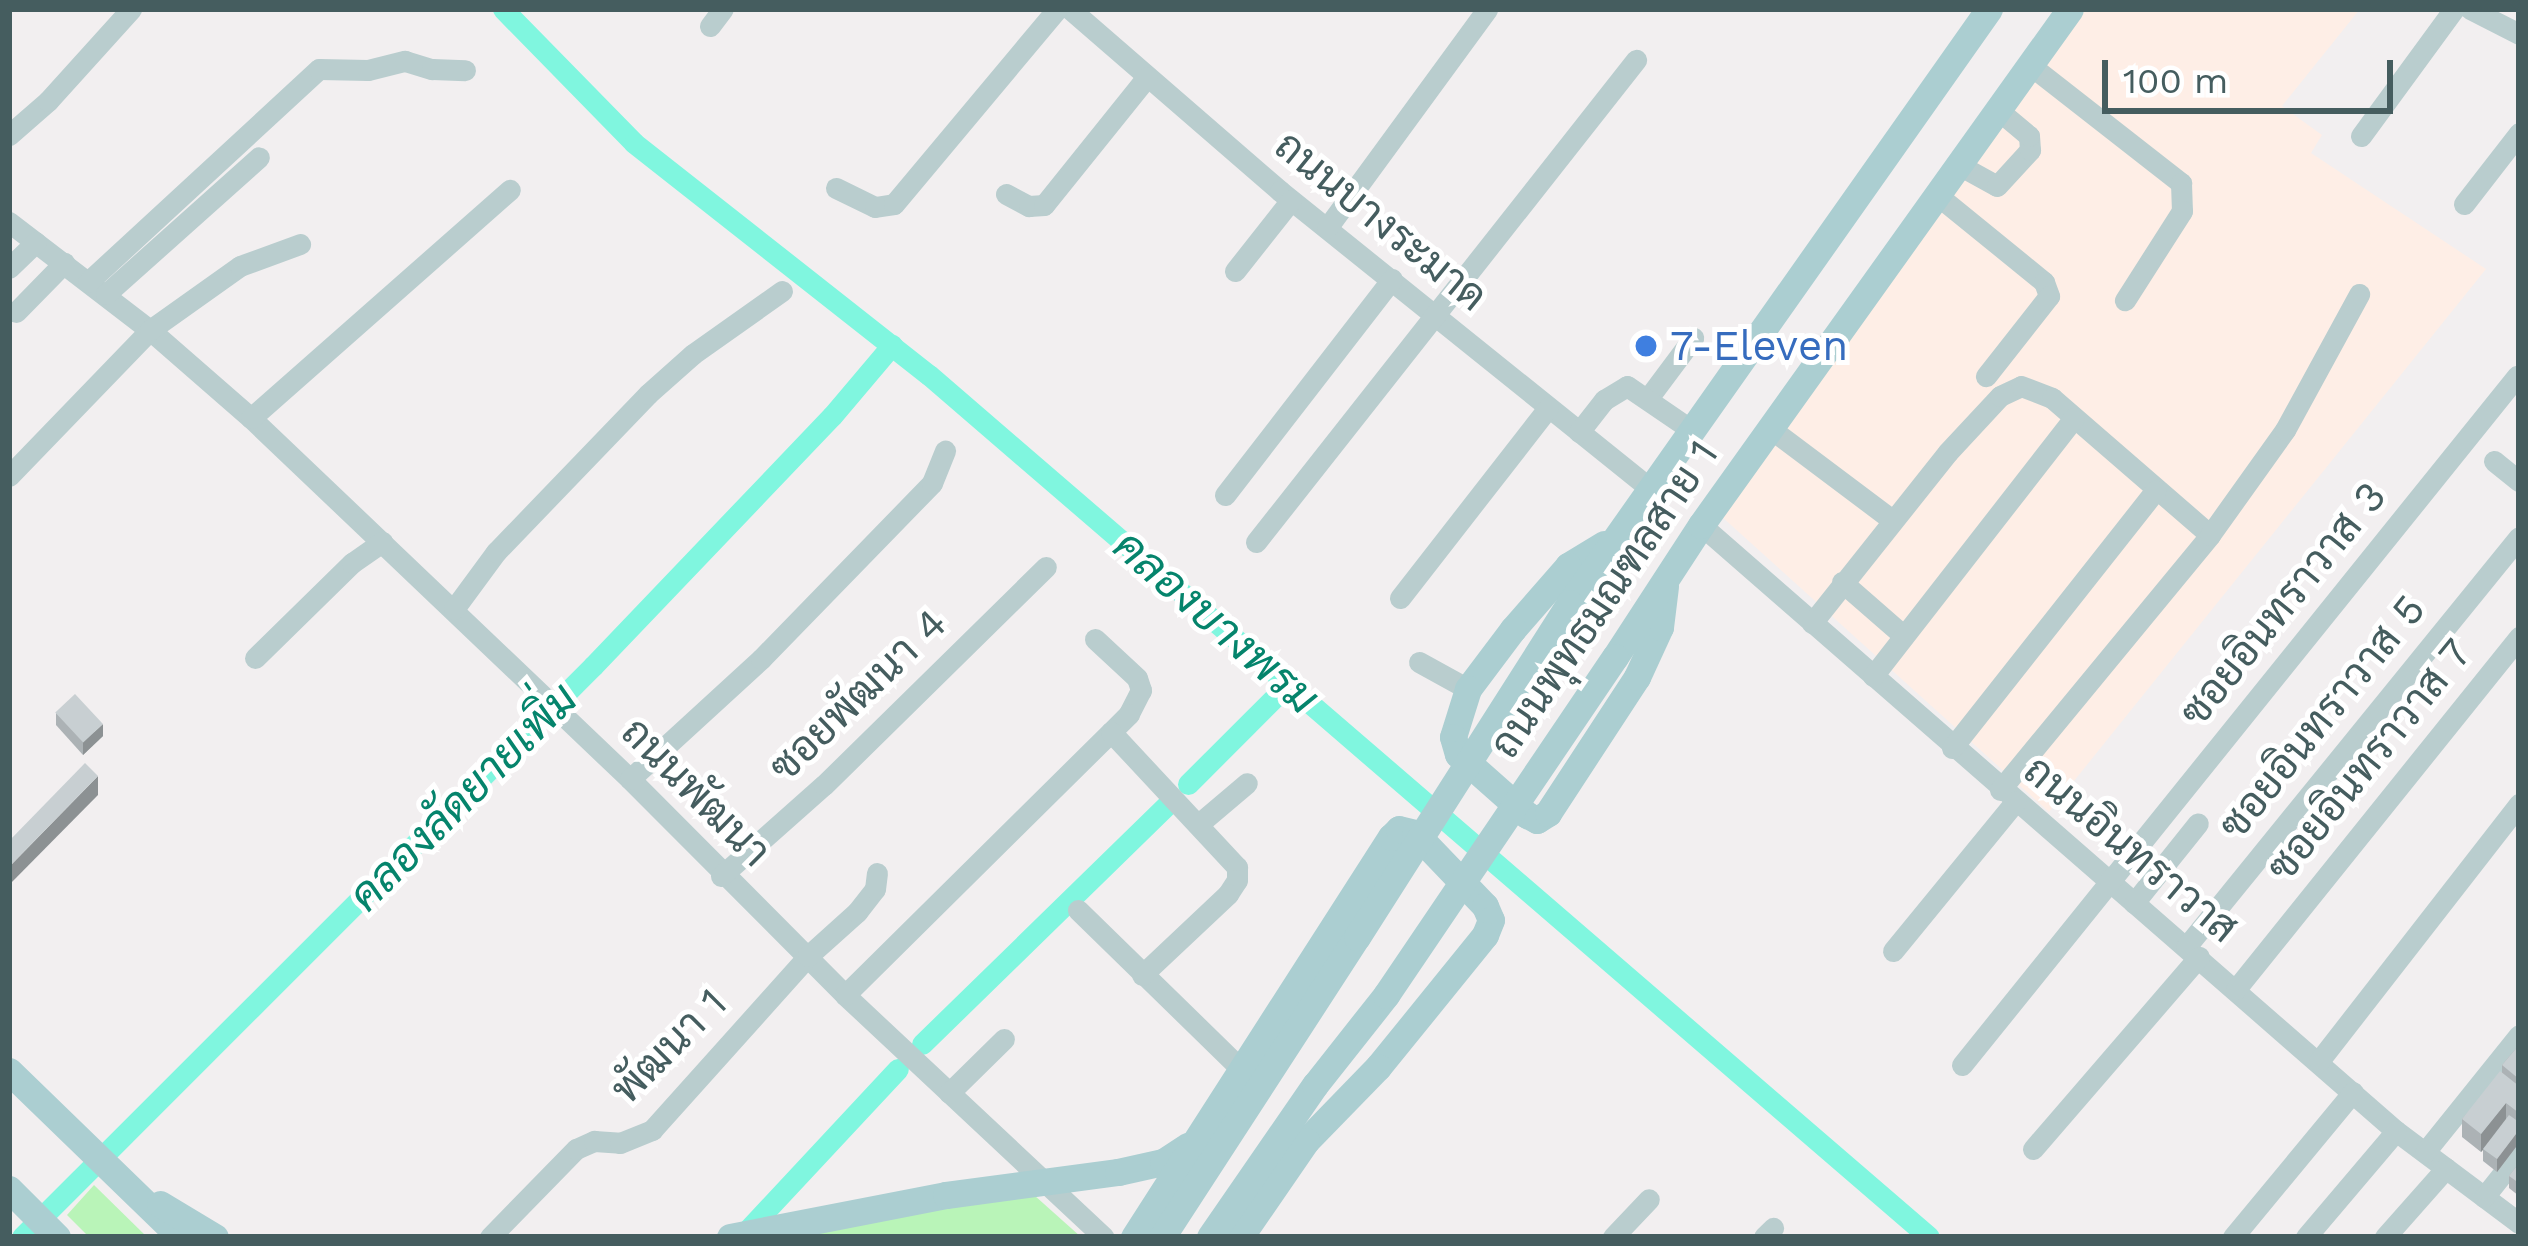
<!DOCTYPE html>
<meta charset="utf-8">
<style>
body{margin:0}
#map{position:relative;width:2528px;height:1246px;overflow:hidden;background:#f2eff0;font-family:"Work Sans",Sarabun,sans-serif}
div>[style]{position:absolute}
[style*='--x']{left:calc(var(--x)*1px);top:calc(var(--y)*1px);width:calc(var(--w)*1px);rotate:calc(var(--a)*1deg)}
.commercial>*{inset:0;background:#feeee6}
.green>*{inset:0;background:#b9f4b8}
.canal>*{height:21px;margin:-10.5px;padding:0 10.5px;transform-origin:10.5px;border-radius:10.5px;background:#80f6df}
.minor>*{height:21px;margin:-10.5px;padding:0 10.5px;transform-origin:10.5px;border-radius:10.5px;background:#b9cdce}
.major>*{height:27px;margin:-13.5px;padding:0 13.5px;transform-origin:13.5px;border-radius:13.5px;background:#abced1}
.major-bridge>*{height:27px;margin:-13.5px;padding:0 13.5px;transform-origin:13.5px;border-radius:13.5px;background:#abced1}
.wall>*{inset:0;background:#acb2b5}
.shaded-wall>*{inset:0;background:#8c9193}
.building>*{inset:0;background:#c8cfd2;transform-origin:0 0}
.dots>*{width:33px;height:33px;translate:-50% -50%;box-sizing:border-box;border:6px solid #fff;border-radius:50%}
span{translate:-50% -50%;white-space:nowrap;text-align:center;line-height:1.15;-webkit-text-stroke:10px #fff;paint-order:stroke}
.street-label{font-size:42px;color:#455d5f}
.shop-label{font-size:42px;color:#366cbe}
.left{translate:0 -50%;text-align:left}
.water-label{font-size:45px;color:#05846c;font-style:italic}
.frame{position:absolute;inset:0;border:12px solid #455d5f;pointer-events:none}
.scale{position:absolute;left:2102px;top:60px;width:291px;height:54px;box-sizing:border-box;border:6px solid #455d5f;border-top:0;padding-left:15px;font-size:36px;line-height:42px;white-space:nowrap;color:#455d5f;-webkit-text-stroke:9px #fff;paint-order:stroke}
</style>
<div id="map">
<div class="commercial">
<i style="clip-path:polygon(2086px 9px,2360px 9px,2282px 106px,2322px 135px,2311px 153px,2486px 269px,2049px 812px,1721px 516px)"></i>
</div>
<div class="green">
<i style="clip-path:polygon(94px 1185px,147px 1237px,89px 1237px,67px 1215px)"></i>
<i style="clip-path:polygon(1025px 1187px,1081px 1237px,751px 1237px)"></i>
</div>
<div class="canal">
<i style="--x:503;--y:9;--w:187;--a:45.6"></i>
<i style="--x:634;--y:143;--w:375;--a:38.2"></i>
<i style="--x:929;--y:375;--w:1320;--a:40.76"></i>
<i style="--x:1188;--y:784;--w:143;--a:-45"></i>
<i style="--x:922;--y:1044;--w:345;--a:-44.3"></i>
<i style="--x:743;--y:1235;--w:227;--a:-47"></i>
<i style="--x:22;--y:1237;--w:808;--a:-45"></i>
<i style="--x:593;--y:666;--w:346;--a:-46.3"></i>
<i style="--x:832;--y:416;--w:93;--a:-49.8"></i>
</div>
<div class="minor">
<i style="--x:1070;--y:9;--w:278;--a:40.9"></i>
<i style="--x:1280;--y:191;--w:472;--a:38.8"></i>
<i style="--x:2470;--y:9;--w:55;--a:27"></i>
<i style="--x:710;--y:26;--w:21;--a:-53"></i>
<i style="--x:2030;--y:65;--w:192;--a:38"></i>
<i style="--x:2181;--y:183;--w:28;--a:88"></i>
<i style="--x:2182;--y:211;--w:106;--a:122.6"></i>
<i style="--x:9;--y:135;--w:52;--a:-41.1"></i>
<i style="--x:48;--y:101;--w:124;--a:-47.9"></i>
<i style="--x:2361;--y:136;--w:157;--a:-53.8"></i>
<i style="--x:1959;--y:165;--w:43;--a:28.9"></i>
<i style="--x:1997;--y:186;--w:49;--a:-47.5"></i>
<i style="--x:2030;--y:150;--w:14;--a:-94"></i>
<i style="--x:2029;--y:136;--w:40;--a:-140"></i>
<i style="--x:836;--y:188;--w:43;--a:26"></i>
<i style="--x:875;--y:207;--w:19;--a:-9"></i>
<i style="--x:894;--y:204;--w:254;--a:-50.1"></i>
<i style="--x:1006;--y:194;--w:26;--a:28"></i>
<i style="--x:1029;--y:206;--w:15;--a:-4"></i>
<i style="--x:1044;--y:205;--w:164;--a:-51.2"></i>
<i style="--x:1937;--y:195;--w:138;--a:39.1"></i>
<i style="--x:2044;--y:282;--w:15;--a:70"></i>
<i style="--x:2049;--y:296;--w:102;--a:128.2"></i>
<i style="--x:2464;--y:204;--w:90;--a:-52.2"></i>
<i style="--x:9;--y:222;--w:178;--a:37.5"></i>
<i style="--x:150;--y:330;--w:134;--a:41.1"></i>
<i style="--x:251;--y:418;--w:523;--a:43.61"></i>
<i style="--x:630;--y:779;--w:305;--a:45.1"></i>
<i style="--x:845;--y:995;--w:354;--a:43.1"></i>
<i style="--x:1327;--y:228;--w:271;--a:-53.8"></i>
<i style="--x:9;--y:268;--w:37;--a:-44"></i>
<i style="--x:1235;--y:271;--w:90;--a:-51.7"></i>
<i style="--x:88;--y:282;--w:314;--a:-42.7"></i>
<i style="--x:319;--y:69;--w:49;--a:1.2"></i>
<i style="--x:368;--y:70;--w:38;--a:-14"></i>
<i style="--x:405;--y:61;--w:28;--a:17"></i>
<i style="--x:432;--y:69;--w:33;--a:2"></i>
<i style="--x:106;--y:294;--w:205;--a:-41.8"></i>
<i style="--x:16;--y:312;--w:69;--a:-45.6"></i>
<i style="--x:1649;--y:397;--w:74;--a:-53.3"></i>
<i style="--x:251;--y:418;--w:345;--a:-41.4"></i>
<i style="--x:1771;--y:429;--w:150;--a:36.9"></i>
<i style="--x:1579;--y:432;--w:41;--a:-52"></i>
<i style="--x:1604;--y:400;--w:27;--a:-31"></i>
<i style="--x:1627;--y:386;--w:76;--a:34.3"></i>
<i style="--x:2494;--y:461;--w:32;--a:39"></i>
<i style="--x:9;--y:476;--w:203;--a:-46"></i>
<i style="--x:150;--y:330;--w:110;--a:-35.4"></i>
<i style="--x:240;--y:266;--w:64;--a:-20.1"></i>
<i style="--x:1225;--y:495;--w:273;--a:-52.3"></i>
<i style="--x:1701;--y:525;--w:922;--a:41.09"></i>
<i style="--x:2396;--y:1131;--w:154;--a:36.8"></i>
<i style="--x:1256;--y:542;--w:614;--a:-51.75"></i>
<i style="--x:1842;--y:582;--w:82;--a:41.1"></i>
<i style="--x:1400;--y:598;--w:241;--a:-52.1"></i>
<i style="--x:454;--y:609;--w:71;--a:-53.6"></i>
<i style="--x:496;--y:552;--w:219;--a:-46.1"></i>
<i style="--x:648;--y:394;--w:60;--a:-41.6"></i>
<i style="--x:693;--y:354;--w:109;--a:-35.3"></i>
<i style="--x:1812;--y:623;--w:218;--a:-51.5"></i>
<i style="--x:1948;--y:452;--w:76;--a:-47.1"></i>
<i style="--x:2000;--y:396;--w:23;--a:-25"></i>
<i style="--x:2021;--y:386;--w:33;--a:21"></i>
<i style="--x:2052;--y:398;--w:209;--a:40.9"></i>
<i style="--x:1095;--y:639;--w:57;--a:42.9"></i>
<i style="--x:1137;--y:678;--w:13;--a:72"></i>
<i style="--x:1141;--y:690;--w:27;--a:117"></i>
<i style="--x:1129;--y:714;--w:25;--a:135"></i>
<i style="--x:255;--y:658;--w:136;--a:-44.4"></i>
<i style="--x:352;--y:563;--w:37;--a:-35"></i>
<i style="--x:1419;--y:662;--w:56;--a:28.9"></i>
<i style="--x:1873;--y:676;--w:327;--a:-52.1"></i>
<i style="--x:1952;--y:748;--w:328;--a:-51.7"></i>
<i style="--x:630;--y:779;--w:178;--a:-42.5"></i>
<i style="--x:761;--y:659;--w:245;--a:-45.8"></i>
<i style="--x:932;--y:483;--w:35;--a:-68"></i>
<i style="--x:2000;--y:790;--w:330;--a:-50.5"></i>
<i style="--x:2210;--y:535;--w:129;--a:-54.5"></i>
<i style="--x:2285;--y:430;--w:155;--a:-61.4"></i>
<i style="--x:1201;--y:822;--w:60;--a:-40.3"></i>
<i style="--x:721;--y:876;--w:137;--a:-41.5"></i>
<i style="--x:824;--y:785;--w:311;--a:-44.5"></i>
<i style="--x:2134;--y:903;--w:102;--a:-51.3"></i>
<i style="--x:1078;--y:910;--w:229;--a:44.3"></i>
<i style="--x:2186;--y:947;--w:528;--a:-50.92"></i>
<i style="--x:1893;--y:951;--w:193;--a:-50.7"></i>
<i style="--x:2236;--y:989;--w:452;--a:-51.2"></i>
<i style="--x:845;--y:995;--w:374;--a:-44.7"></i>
<i style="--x:1111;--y:732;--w:185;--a:47"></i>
<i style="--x:1237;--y:867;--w:13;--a:90"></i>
<i style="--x:1237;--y:880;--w:17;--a:123"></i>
<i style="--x:1228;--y:894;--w:118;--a:136.7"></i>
<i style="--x:2319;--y:1061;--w:326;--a:-52.1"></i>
<i style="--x:1962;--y:1065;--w:885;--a:-51.15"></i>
<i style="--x:949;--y:1093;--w:77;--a:-44.5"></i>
<i style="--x:2033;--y:1149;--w:254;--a:-49.2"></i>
<i style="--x:2425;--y:1152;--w:150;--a:-51.2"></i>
<i style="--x:2484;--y:1197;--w:56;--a:-51.5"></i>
<i style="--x:490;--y:1237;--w:123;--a:-45.7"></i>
<i style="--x:576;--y:1149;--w:20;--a:-24"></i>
<i style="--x:594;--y:1141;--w:26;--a:4"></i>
<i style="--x:620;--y:1143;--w:35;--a:-22"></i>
<i style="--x:652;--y:1130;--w:234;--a:-48.1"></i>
<i style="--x:808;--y:956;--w:66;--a:-41.9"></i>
<i style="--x:857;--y:912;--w:29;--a:-52"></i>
<i style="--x:875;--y:889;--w:16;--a:-83"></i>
<i style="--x:1613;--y:1237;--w:52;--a:-46.5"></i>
<i style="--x:1764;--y:1237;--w:13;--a:-45"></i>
<i style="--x:2233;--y:1237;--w:188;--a:-50.4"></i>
<i style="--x:2306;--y:1237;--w:139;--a:-49.7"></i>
<i style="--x:2385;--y:1237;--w:92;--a:-48.5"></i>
</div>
<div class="major">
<i style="--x:1604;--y:544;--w:42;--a:148.6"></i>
<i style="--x:1568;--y:566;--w:84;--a:131.1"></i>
<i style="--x:1513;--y:629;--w:75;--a:126.9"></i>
<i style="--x:1468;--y:689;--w:50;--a:107.4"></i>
<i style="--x:1453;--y:737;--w:18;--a:74"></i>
<i style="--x:1458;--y:754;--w:92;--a:41.5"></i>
<i style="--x:1527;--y:815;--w:11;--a:27"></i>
<i style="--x:1537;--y:820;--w:13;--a:-32"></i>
<i style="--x:1548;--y:813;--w:163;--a:-56.8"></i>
<i style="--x:1637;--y:677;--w:55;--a:-65.3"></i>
<i style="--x:1660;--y:627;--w:41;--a:-83"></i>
<i style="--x:1570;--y:603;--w:727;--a:-54.8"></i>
<i style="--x:1615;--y:657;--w:158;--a:-56.9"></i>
<i style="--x:1701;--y:525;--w:634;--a:-54.43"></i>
<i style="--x:9;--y:1071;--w:238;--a:44.1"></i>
<i style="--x:9;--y:1189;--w:68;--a:45"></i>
<i style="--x:160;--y:1204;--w:64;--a:31"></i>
<i style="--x:730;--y:1237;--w:220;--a:-11"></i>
<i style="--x:946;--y:1195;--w:174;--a:-7.6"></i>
<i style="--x:1118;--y:1172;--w:46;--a:-12.5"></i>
<i style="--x:1163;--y:1162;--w:30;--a:-33"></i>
<i style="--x:1134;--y:1237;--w:475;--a:-57.3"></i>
<i style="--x:1391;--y:837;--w:11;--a:-45"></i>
<i style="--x:1399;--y:829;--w:16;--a:14"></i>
<i style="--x:1415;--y:833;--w:101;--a:46.2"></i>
<i style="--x:1485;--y:906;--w:15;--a:67"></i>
<i style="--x:1491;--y:920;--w:16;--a:112"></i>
<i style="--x:1485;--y:935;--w:170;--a:129"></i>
<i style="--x:1378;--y:1067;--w:103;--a:134.2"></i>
<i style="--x:1306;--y:1141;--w:116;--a:124.5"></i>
<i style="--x:1162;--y:1237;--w:358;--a:-57"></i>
<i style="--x:1210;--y:1237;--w:185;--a:-55.4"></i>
<i style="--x:1315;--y:1085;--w:115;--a:-51.7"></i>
</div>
<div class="major-bridge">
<i style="--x:1357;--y:937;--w:396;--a:-57.5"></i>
<i style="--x:1386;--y:995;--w:408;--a:-55.9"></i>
</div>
<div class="wall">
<i style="clip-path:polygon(56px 713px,103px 736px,83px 755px,56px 725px)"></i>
<i style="clip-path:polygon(2519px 1045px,2519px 1143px,2497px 1172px,2483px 1161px,2483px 1150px,2481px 1152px,2462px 1137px,2462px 1119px,2502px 1073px,2502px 1065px)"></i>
<i style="clip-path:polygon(2519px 1163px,2519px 1196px,2509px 1188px,2509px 1176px)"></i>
</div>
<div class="shaded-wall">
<i style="clip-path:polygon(103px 724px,103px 736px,83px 755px,83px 742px)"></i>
<i style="clip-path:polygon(98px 776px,98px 795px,9px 885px,9px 867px)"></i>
<i style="clip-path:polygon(2506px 1103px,2506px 1121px,2481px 1152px,2481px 1134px)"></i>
<i style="clip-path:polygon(2519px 1130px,2519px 1143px,2497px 1172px,2497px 1159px)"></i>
</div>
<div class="building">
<i style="left:75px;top:694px;width:41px;height:27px;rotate:47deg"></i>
<i style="clip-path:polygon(85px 763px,98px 776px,9px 867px,9px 841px)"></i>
<i style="clip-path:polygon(2519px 1045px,2519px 1079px,2502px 1065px)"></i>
<i style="clip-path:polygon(2500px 1071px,2519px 1086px,2519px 1113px,2506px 1103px,2481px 1134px,2462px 1119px)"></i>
<i style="clip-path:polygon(2509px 1115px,2519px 1122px,2519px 1130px,2497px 1159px,2483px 1149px)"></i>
<i style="clip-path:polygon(2519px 1163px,2519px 1183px,2509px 1176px)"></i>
</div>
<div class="dots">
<i style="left:1646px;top:346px;background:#3f7fe0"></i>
</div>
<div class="street-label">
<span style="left:1381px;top:221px;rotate:39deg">ถนนบางระมาด</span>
<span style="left:1604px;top:599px;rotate:-56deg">ถนนพุทธมณฑลสาย 1</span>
<span style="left:2283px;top:604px;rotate:-51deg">ซอยอินทราวาส 3</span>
<span style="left:858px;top:695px;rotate:-44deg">ซอยพัฒนา 4</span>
<span style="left:2322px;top:717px;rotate:-51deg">ซอยอินทราวาส 5</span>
<span style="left:2369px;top:760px;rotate:-51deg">ซอยอินทราวาส 7</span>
<span style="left:696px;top:792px;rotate:45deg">ถนนพัฒนา</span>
<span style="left:2131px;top:849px;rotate:40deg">ถนนอินทราวาส</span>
<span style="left:669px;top:1046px;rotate:-45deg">พัฒนา 1</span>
</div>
<div class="shop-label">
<span class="left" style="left:1670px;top:346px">7-Eleven</span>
</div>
<div class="water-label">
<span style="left:1216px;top:622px;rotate:41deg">คลองบางพรม</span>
<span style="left:463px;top:797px;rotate:-45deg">คลองลัดยายเพิ่ม</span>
</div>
<div class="frame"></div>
<div class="scale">100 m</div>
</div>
